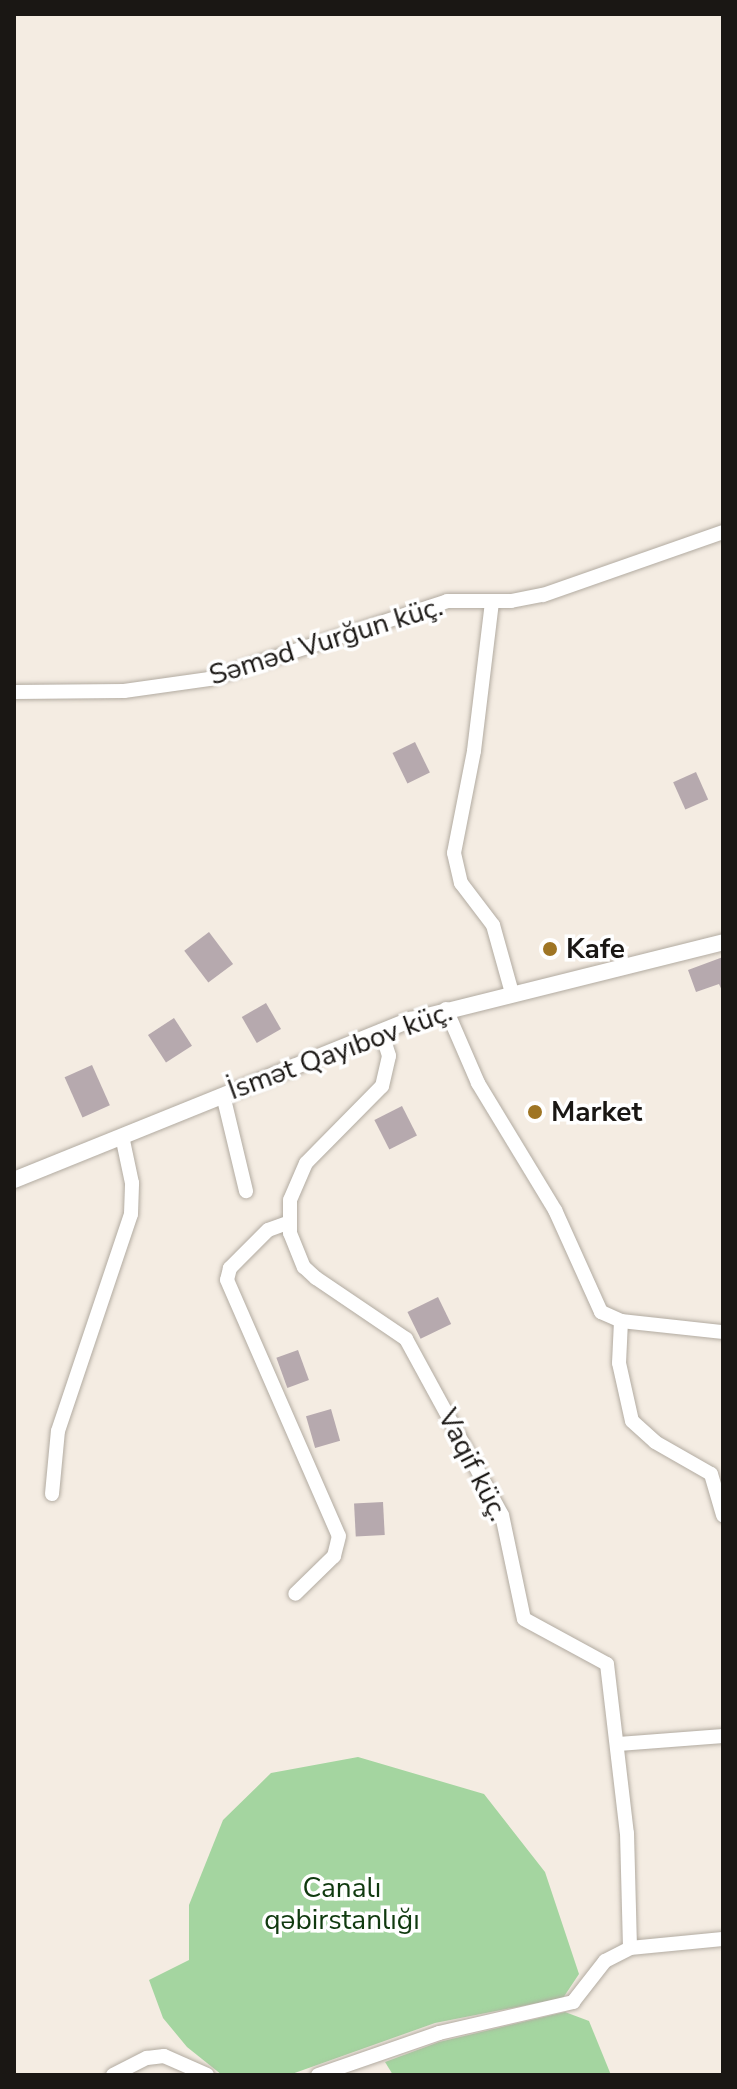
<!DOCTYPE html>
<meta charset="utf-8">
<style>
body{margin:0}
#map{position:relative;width:737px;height:2089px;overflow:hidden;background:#f4ece2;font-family:"Nunito Sans",sans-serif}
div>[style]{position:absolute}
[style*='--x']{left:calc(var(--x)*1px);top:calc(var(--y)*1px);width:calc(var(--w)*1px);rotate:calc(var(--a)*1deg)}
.green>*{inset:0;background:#a4d5a0}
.building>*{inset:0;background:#b6a9ae;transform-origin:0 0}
.roads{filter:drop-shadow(0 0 2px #b2aba1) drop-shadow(0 0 2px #b2aba1)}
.minor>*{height:14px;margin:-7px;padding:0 7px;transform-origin:7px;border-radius:7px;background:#fff}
.tertiary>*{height:16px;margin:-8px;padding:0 8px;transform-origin:8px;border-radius:8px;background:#fff}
.dots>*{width:22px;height:22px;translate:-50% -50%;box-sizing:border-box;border:4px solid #fff;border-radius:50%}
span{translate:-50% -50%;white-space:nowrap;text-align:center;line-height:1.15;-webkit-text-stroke:7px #fff;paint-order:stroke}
.street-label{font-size:28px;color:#1a1714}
.poi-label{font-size:28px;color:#1a1714;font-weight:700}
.left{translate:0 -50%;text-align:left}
.park-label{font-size:28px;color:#103a0f}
.frame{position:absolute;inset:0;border:16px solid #1a1714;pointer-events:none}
</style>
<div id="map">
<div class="green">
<i style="clip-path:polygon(358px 1757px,484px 1794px,545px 1872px,579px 1974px,563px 1998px,435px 2023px,289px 2075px,222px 2075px,187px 2047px,163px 2018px,149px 1980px,189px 1960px,189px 1905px,223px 1820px,271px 1773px)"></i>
<i style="clip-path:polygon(565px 2012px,589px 2021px,611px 2075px,393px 2075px,385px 2062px,439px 2042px)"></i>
</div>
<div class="building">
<i style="left:415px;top:742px;width:34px;height:25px;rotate:64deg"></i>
<i style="left:696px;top:772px;width:30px;height:25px;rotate:66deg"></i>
<i style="left:209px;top:932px;width:40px;height:31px;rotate:53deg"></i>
<i style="clip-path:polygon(723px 957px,723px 993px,719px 984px,696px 992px,688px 970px)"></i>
<i style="left:266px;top:1003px;width:30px;height:28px;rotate:60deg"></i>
<i style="left:174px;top:1018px;width:33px;height:31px;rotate:57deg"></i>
<i style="left:92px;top:1065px;width:44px;height:30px;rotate:66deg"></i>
<i style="left:402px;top:1106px;width:33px;height:31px;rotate:63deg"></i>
<i style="left:438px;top:1297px;width:30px;height:34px;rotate:64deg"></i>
<i style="left:298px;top:1350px;width:32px;height:23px;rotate:70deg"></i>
<i style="left:331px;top:1409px;width:33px;height:26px;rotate:74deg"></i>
<i style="left:383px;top:1502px;width:33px;height:29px;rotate:87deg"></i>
</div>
<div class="roads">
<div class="minor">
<i style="--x:492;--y:602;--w:150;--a:96.9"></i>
<i style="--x:474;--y:751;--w:104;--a:101.1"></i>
<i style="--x:454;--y:853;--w:31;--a:77"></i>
<i style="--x:461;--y:883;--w:53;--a:52.7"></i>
<i style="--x:493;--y:925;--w:71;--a:74.4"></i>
<i style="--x:14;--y:692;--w:110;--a:-0.5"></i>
<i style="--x:124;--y:691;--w:86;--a:-8"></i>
<i style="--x:209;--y:679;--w:250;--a:-18.1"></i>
<i style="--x:447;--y:601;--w:64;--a:0"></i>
<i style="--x:511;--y:601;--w:33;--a:-11"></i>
<i style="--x:543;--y:595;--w:191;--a:-19.3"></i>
<i style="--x:446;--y:1009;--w:81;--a:66.6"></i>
<i style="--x:478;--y:1083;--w:149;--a:58.8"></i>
<i style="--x:555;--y:1210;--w:112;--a:65.7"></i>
<i style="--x:601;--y:1312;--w:22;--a:24"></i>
<i style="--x:621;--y:1321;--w:103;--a:6.2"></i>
<i style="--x:381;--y:1031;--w:26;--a:72"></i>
<i style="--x:389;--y:1056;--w:31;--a:103"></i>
<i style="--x:382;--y:1086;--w:108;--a:134.6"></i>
<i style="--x:306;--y:1163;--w:40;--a:113.4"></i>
<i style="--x:290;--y:1200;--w:33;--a:90"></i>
<i style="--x:290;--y:1233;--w:37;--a:68"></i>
<i style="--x:304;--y:1267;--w:16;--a:43"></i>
<i style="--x:316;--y:1278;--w:109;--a:34.1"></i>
<i style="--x:406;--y:1339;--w:200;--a:61.4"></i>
<i style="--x:502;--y:1515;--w:106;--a:78.1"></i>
<i style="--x:524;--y:1619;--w:94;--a:28.5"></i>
<i style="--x:607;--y:1664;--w:170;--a:83.3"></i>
<i style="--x:627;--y:1833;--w:115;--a:88.5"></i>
<i style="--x:223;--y:1095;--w:99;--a:76.5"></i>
<i style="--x:290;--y:1222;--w:23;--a:160"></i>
<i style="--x:268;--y:1230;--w:54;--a:135"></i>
<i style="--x:230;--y:1268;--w:12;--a:104"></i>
<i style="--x:227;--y:1280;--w:279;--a:66.4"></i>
<i style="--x:339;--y:1536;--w:21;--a:104"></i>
<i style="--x:334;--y:1556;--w:54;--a:135.7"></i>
<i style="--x:621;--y:1321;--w:42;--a:92.7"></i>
<i style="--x:619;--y:1363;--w:59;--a:77.4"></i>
<i style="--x:632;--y:1421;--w:31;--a:42"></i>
<i style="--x:655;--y:1442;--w:64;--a:29.7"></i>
<i style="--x:711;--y:1474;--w:43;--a:73.7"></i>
<i style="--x:52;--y:1494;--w:63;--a:-84.6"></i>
<i style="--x:58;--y:1431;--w:229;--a:-71.4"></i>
<i style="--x:131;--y:1214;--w:31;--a:-88"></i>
<i style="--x:132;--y:1183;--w:48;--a:-102"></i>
<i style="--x:619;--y:1744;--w:104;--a:-4.4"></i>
<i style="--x:113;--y:2075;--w:38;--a:-27"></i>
<i style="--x:147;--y:2058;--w:17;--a:-7"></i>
<i style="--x:164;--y:2056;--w:47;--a:23.8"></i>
<i style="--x:318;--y:2075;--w:128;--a:-19.1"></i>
<i style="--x:439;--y:2033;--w:138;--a:-13"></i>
<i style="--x:573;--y:2002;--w:52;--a:-52"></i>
<i style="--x:605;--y:1961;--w:28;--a:-27"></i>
<i style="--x:630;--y:1948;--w:93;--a:-5.5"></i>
</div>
<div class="tertiary">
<i style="--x:14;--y:1180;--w:428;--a:-22"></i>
<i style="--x:411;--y:1020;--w:322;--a:-14"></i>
</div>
</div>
<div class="dots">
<i style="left:550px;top:949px;background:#9f7524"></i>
<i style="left:535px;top:1112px;background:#9f7524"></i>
</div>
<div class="street-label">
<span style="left:326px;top:641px;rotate:-17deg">Səməd Vurğun küç.</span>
<span style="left:340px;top:1051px;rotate:-20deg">İsmət Qayıbov küç.</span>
<span style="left:473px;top:1465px;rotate:63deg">Vaqif küç.</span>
</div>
<div class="poi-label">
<span class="left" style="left:566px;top:949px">Kafe</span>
<span class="left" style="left:551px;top:1112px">Market</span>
</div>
<div class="park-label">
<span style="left:342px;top:1904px">Canalı<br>qəbirstanlığı</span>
</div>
<div class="frame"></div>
</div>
